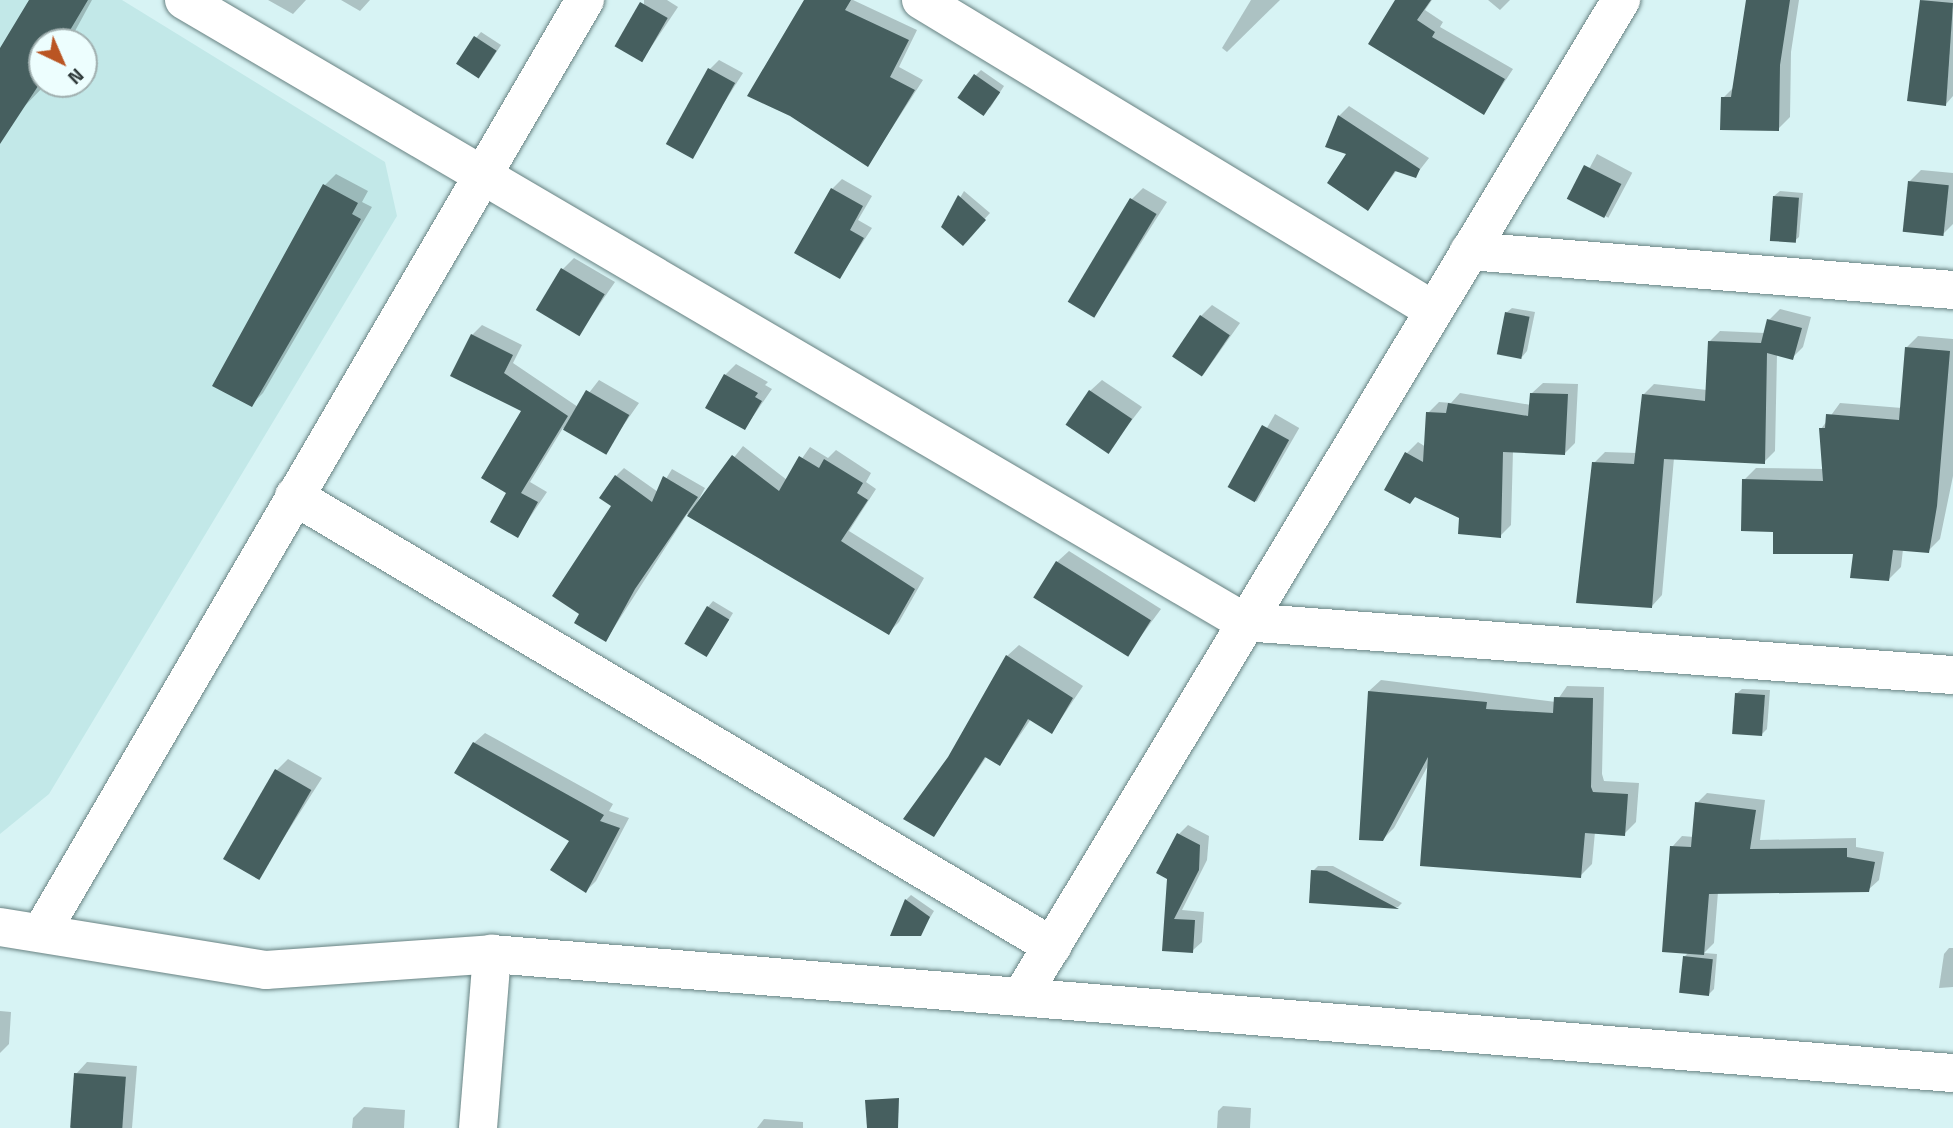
<!DOCTYPE html>
<style>
body{margin:0}
#map{position:relative;width:1953px;height:1128px;overflow:hidden;background:#d7f3f4;font-family:"Titillium Web",sans-serif}
div>[style]{position:absolute}
[style*='--x']{left:calc(var(--x)*1px);top:calc(var(--y)*1px);width:calc(var(--w)*1px);rotate:calc(var(--a)*1deg)}
.built>*{inset:0;background:#c2e8e8}
.shadow>*{inset:0;background:#0003;transform-origin:0 0}
.building>*{inset:0;background:#465f5f;transform-origin:0 0}
.roads{filter:drop-shadow(0 0 2px #688282) drop-shadow(0 0 2px #688282)}
.minor>*{height:38px;margin:-19px;padding:0 19px;transform-origin:19px;border-radius:19px;background:#fff}
span{translate:-50% -50%;white-space:nowrap;text-align:center;line-height:1.15;-webkit-text-stroke:7px #edfefe;paint-order:stroke}
.north{position:absolute;left:28px;top:28px;width:70px;height:70px;box-sizing:border-box;background:#edfefe;border:2px solid #a1b0b0;border-radius:50%;rotate:136deg;font-size:19px;font-weight:700;line-height:28px;text-align:center;color:#2f3a3a}
.north::after{content:'';display:block;margin:auto;width:24px;height:32px;background:#ba5523;clip-path:polygon(50% 0,100% 100%,50% 72%,0 100%)}
</style>
<div id="map">
<div class="built">
<i style="clip-path:polygon(evenodd,0 0,122px 0,385px 162px,397px 216px,49px 794px,0 834px,0 0,42px 42px,84px 42px,84px 84px,42px 84px,42px 42px)"></i>
</div>
<div class="shadow">
<i style="clip-path:polygon(31px 0,92px 0,69px 42px,42px 42px,42px 84px,46px 84px,16px 115px,0 105px,0 51px)"></i>
<i style="clip-path:polygon(268px 0,306px 0,293px 14px)"></i>
<i style="clip-path:polygon(341px 0,370px 0,360px 11px)"></i>
<i style="clip-path:polygon(644px 0,667px 0,678px 7px,643px 59px)"></i>
<i style="clip-path:polygon(805px 0,853px 0,917px 30px,899px 67px,923px 80px,868px 165px)"></i>
<i style="clip-path:polygon(1251px 0,1280px 0,1227px 52px,1222px 48px)"></i>
<i style="clip-path:polygon(1397px 0,1432px 0,1425px 10px,1443px 22px,1440px 27px,1513px 69px,1484px 113px)"></i>
<i style="clip-path:polygon(1488px 0,1510px 0,1500px 10px)"></i>
<i style="clip-path:polygon(1748px 0,1799px 0,1791px 52px,1790px 117px,1778px 129px,1723px 98px,1735px 86px)"></i>
<i style="clip-path:polygon(1922px 0,1953px 0,1953px 96px,1946px 104px,1909px 100px)"></i>
<i style="clip-path:polygon(481px 32px,501px 45px,484px 71px,476px 38px)"></i>
<i style="clip-path:polygon(719px 60px,743px 73px,690px 156px,710px 69px)"></i>
<i style="clip-path:polygon(981px 70px,1004px 86px,990px 108px,976px 75px)"></i>
<i style="clip-path:polygon(1349px 106px,1429px 158px,1415px 176px,1397px 170px,1368px 209px,1339px 116px)"></i>
<i style="left:1597px;top:154px;width:40px;height:51px;rotate:28deg"></i>
<i style="clip-path:polygon(1921px 170px,1953px 173px,1953px 224px,1942px 235px,1910px 181px)"></i>
<i style="clip-path:polygon(336px 174px,368px 191px,362px 202px,372px 207px,263px 393px,251px 405px,215px 385px,325px 185px)"></i>
<i style="clip-path:polygon(842px 179px,872px 196px,858px 220px,872px 228px,840px 277px,832px 189px)"></i>
<i style="clip-path:polygon(1143px 188px,1167px 202px,1095px 315px,1132px 199px)"></i>
<i style="clip-path:polygon(964px 191px,990px 213px,963px 243px,943px 227px)"></i>
<i style="clip-path:polygon(1780px 191px,1803px 193px,1799px 237px,1793px 242px,1774px 196px)"></i>
<i style="clip-path:polygon(574px 258px,615px 282px,579px 334px,563px 269px)"></i>
<i style="clip-path:polygon(1212px 305px,1240px 323px,1203px 375px,1201px 316px)"></i>
<i style="clip-path:polygon(1512px 308px,1535px 312px,1527px 351px,1522px 357px,1506px 313px)"></i>
<i style="clip-path:polygon(1780px 309px,1811px 317px,1803px 347px,1792px 358px,1777px 354px,1775px 451px,1764px 462px,1674px 458px,1662px 595px,1652px 606px,1594px 463px,1605px 452px,1637px 453px,1643px 395px,1654px 384px,1707px 390px,1710px 341px,1720px 331px,1765px 333px,1769px 320px)"></i>
<i style="clip-path:polygon(482px 325px,522px 345px,513px 363px,578px 407px,599px 380px,639px 403px,604px 453px,563px 428px,530px 482px,547px 492px,518px 535px,508px 492px,524px 410px,472px 335px)"></i>
<i style="clip-path:polygon(1918px 336px,1953px 339px,1953px 476px,1940px 539px,1928px 551px,1903px 549px,1901px 567px,1889px 579px,1855px 552px,1775px 530px,1744px 480px,1756px 468px,1824px 469px,1821px 429px,1840px 403px,1902px 408px,1906px 348px)"></i>
<i style="clip-path:polygon(736px 364px,768px 382px,765px 385px,772px 389px,745px 428px,725px 375px)"></i>
<i style="clip-path:polygon(1102px 380px,1142px 407px,1108px 451px,1090px 391px)"></i>
<i style="clip-path:polygon(1543px 383px,1578px 384px,1575px 443px,1565px 453px,1513px 451px,1511px 525px,1500px 536px,1416px 496px,1410px 502px,1386px 489px,1407px 453px,1418px 442px,1426px 447px,1428px 413px,1439px 402px,1451px 403px,1460px 393px,1531px 405px,1532px 393px)"></i>
<i style="left:1275px;top:414px;width:28px;height:85px;rotate:30deg"></i>
<i style="clip-path:polygon(743px 446px,787px 480px,810px 447px,828px 458px,836px 450px,871px 473px,866px 482px,876px 489px,849px 531px,924px 578px,899px 622px,889px 632px,687px 514px,606px 640px,582px 613px,613px 506px,616px 476px,624px 468px,658px 492px,672px 469px,705px 488px,693px 510px)"></i>
<i style="clip-path:polygon(1069px 551px,1161px 609px,1127px 655px,1057px 562px)"></i>
<i style="clip-path:polygon(713px 601px,733px 613px,708px 654px,708px 607px)"></i>
<i style="clip-path:polygon(1019px 645px,1083px 686px,1052px 732px,1031px 719px,1000px 764px,987px 756px,934px 835px,949px 758px,1007px 656px)"></i>
<i style="clip-path:polygon(1381px 680px,1556px 702px,1567px 686px,1604px 687px,1602px 774px,1604px 781px,1639px 783px,1636px 822px,1624px 834px,1595px 832px,1592px 864px,1580px 876px,1430px 762px,1394px 828px,1382px 840px,1369px 691px)"></i>
<i style="clip-path:polygon(1742px 689px,1770px 690px,1767px 729px,1762px 734px,1736px 694px)"></i>
<i style="clip-path:polygon(485px 733px,613px 804px,609px 811px,629px 818px,596px 881px,586px 891px,571px 840px,474px 743px)"></i>
<i style="clip-path:polygon(288px 759px,322px 778px,258px 878px,277px 770px)"></i>
<i style="clip-path:polygon(1707px 793px,1765px 800px,1760px 840px,1856px 838px,1856px 847px,1884px 852px,1879px 880px,1868px 890px,1718px 892px,1714px 943px,1704px 953px,1717px 954px,1714px 989px,1708px 995px,1684px 957px,1689px 952px,1672px 847px,1682px 836px,1694px 837px,1697px 803px)"></i>
<i style="clip-path:polygon(1188px 825px,1209px 836px,1207px 860px,1182px 910px,1204px 912px,1202px 942px,1192px 951px,1164px 949px,1179px 834px)"></i>
<i style="clip-path:polygon(1318px 866px,1333px 866px,1402px 903px,1398px 907px,1311px 901px,1313px 871px)"></i>
<i style="clip-path:polygon(911px 895px,934px 911px,920px 934px,906px 900px)"></i>
<i style="clip-path:polygon(1949px 948px,1953px 948px,1953px 987px,1939px 988px,1944px 954px)"></i>
<i style="clip-path:polygon(0 1011px,11px 1012px,9px 1044px,0 1053px)"></i>
<i style="clip-path:polygon(87px 1062px,137px 1066px,132px 1128px,71px 1128px,76px 1074px)"></i>
<i style="clip-path:polygon(1223px 1106px,1251px 1108px,1250px 1128px,1217px 1128px,1218px 1111px)"></i>
<i style="clip-path:polygon(364px 1107px,405px 1110px,404px 1128px,352px 1128px,353px 1118px)"></i>
<i style="clip-path:polygon(764px 1119px,803px 1122px,803px 1128px,757px 1128px)"></i>
</div>
<div class="building">
<i style="clip-path:polygon(29px 0,88px 0,63px 42px,42px 42px,42px 80px,0 144px,0 48px)"></i>
<i style="clip-path:polygon(804px 0,851px 0,845px 10px,909px 40px,890px 77px,915px 90px,868px 167px,790px 116px,747px 96px)"></i>
<i style="clip-path:polygon(1395px 0,1431px 0,1417px 20px,1435px 32px,1432px 37px,1505px 79px,1484px 115px,1368px 44px)"></i>
<i style="clip-path:polygon(1746px 0,1790px 0,1780px 65px,1779px 131px,1720px 130px,1721px 97px,1731px 97px)"></i>
<i style="clip-path:polygon(1920px 0,1953px 3px,1946px 106px,1907px 101px)"></i>
<i style="left:640px;top:2px;width:32px;height:51px;rotate:30deg"></i>
<i style="left:474px;top:36px;width:27px;height:33px;rotate:33deg"></i>
<i style="left:708px;top:68px;width:31px;height:87px;rotate:29deg"></i>
<i style="left:974px;top:74px;width:32px;height:29px;rotate:35deg"></i>
<i style="clip-path:polygon(1338px 115px,1420px 169px,1416px 178px,1395px 171px,1368px 211px,1327px 183px,1346px 154px,1325px 147px)"></i>
<i style="left:1584px;top:165px;width:42px;height:38px;rotate:27deg"></i>
<i style="left:1908px;top:181px;width:41px;height:51px;rotate:6deg"></i>
<i style="clip-path:polygon(323px 184px,358px 203px,352px 214px,361px 219px,252px 407px,212px 386px)"></i>
<i style="clip-path:polygon(831px 188px,863px 206px,850px 230px,864px 238px,840px 279px,794px 253px)"></i>
<i style="clip-path:polygon(958px 195px,986px 220px,963px 246px,941px 227px)"></i>
<i style="left:1773px;top:196px;width:26px;height:45px;rotate:4deg"></i>
<i style="left:1130px;top:198px;width:31px;height:121px;rotate:31deg"></i>
<i style="left:561px;top:268px;width:51px;height:49px;rotate:31deg"></i>
<i style="left:1505px;top:312px;width:25px;height:43px;rotate:11deg"></i>
<i style="left:1200px;top:315px;width:36px;height:50px;rotate:34deg"></i>
<i style="clip-path:polygon(1767px 319px,1802px 328px,1793px 360px,1767px 353px,1765px 464px,1664px 459px,1652px 608px,1576px 603px,1592px 462px,1634px 464px,1642px 394px,1705px 401px,1708px 341px,1761px 343px)"></i>
<i style="clip-path:polygon(471px 334px,513px 355px,504px 373px,568px 416px,521px 493px,538px 502px,518px 538px,490px 522px,506px 493px,481px 478px,521px 411px,450px 376px)"></i>
<i style="clip-path:polygon(1905px 347px,1950px 351px,1937px 506px,1929px 553px,1893px 550px,1889px 581px,1850px 578px,1853px 554px,1773px 554px,1773px 532px,1741px 531px,1742px 479px,1823px 481px,1819px 428px,1825px 428px,1826px 414px,1899px 420px)"></i>
<i style="clip-path:polygon(724px 374px,758px 393px,755px 397px,762px 401px,745px 430px,705px 408px)"></i>
<i style="left:586px;top:390px;width:50px;height:46px;rotate:30deg"></i>
<i style="left:1089px;top:390px;width:52px;height:42px;rotate:34deg"></i>
<i style="clip-path:polygon(1530px 393px,1568px 394px,1565px 455px,1503px 452px,1501px 538px,1458px 534px,1459px 518px,1415px 497px,1410px 504px,1384px 490px,1405px 452px,1423px 462px,1426px 412px,1446px 413px,1448px 403px,1528px 416px)"></i>
<i style="left:1262px;top:425px;width:31px;height:71px;rotate:29deg"></i>
<i style="clip-path:polygon(732px 455px,779px 491px,799px 456px,819px 468px,824px 459px,863px 483px,857px 493px,868px 500px,841px 541px,915px 589px,889px 635px,687px 516px)"></i>
<i style="clip-path:polygon(615px 475px,652px 502px,663px 476px,698px 497px,635px 589px,606px 642px,574px 623px,579px 614px,552px 596px,611px 506px,599px 498px)"></i>
<i style="left:1056px;top:561px;width:112px;height:43px;rotate:32deg"></i>
<i style="left:707px;top:606px;width:26px;height:44px;rotate:31deg"></i>
<i style="clip-path:polygon(1006px 655px,1073px 698px,1052px 734px,1028px 719px,1000px 766px,985px 757px,934px 837px,903px 819px,948px 757px)"></i>
<i style="clip-path:polygon(1368px 691px,1487px 702px,1486px 709px,1553px 713px,1554px 697px,1593px 698px,1591px 787px,1593px 792px,1628px 794px,1625px 836px,1585px 833px,1581px 878px,1420px 866px,1428px 757px,1383px 841px,1359px 840px)"></i>
<i style="left:1735px;top:693px;width:30px;height:41px;rotate:4deg"></i>
<i style="clip-path:polygon(473px 742px,604px 815px,600px 821px,620px 828px,586px 893px,550px 870px,569px 841px,454px 773px)"></i>
<i style="left:275px;top:769px;width:42px;height:104px;rotate:30deg"></i>
<i style="clip-path:polygon(1695px 802px,1756px 810px,1750px 849px,1847px 848px,1847px 857px,1875px 862px,1869px 892px,1709px 894px,1704px 955px,1662px 952px,1670px 846px,1691px 847px)"></i>
<i style="clip-path:polygon(1177px 833px,1200px 845px,1199px 870px,1174px 919px,1195px 920px,1193px 953px,1162px 951px,1167px 879px,1156px 873px)"></i>
<i style="clip-path:polygon(1311px 870px,1327px 871px,1399px 909px,1309px 903px)"></i>
<i style="clip-path:polygon(905px 899px,930px 917px,921px 936px,890px 936px)"></i>
<i style="left:1683px;top:956px;width:30px;height:37px;rotate:6deg"></i>
<i style="left:74px;top:1073px;width:52px;height:55px;rotate:4deg"></i>
<i style="clip-path:polygon(899px 1098px,898px 1128px,867px 1128px,865px 1100px)"></i>
</div>
<div class="roads">
<div class="minor">
<i style="--x:184;--y:0;--w:1229;--a:30.4"></i>
<i style="--x:1244;--y:622;--w:711;--a:4.28"></i>
<i style="--x:921;--y:0;--w:599;--a:31.19"></i>
<i style="--x:1469;--y:251;--w:486;--a:4.6"></i>
<i style="--x:294;--y:496;--w:882;--a:30.7"></i>
<i style="--x:0;--y:927;--w:269;--a:9.2"></i>
<i style="--x:266;--y:970;--w:227;--a:-4"></i>
<i style="--x:492;--y:954;--w:1466;--a:4.66"></i>
<i style="--x:42;--y:931;--w:1078;--a:-59.75"></i>
<i style="--x:1021;--y:997;--w:1164;--a:-58.96"></i>
<i style="--x:478;--y:1128;--w:175;--a:-85.4"></i>
</div>
</div>
<div class="north">N</div>
</div>
